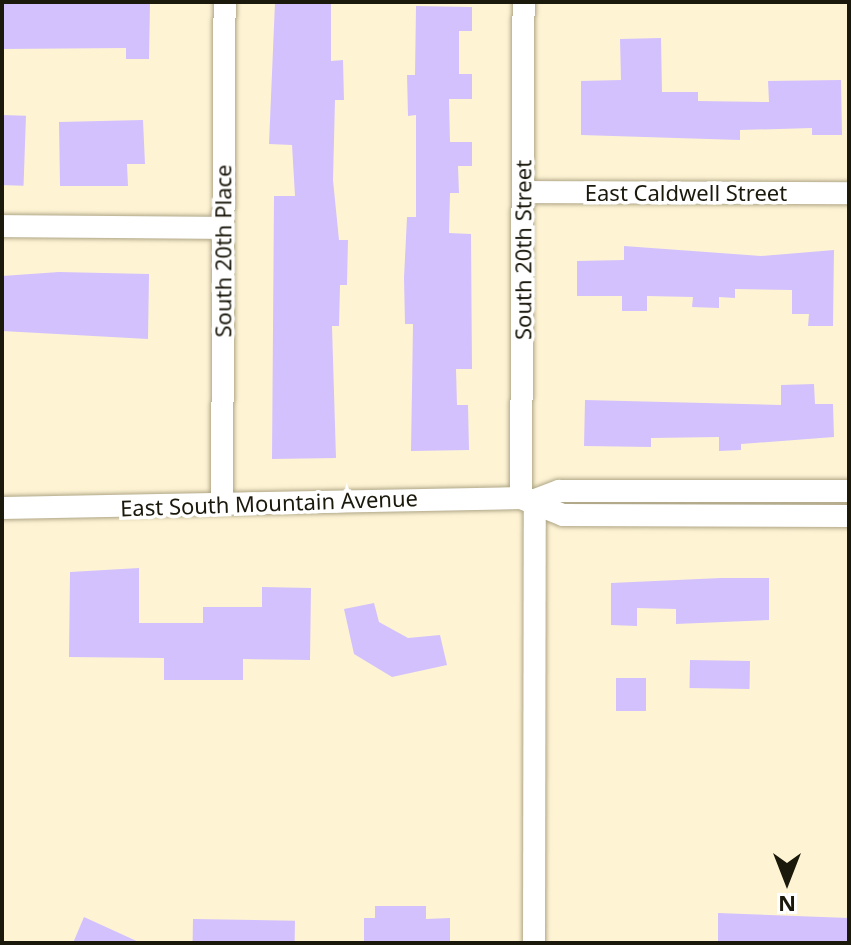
<!DOCTYPE html>
<style>
body{margin:0}
#map{position:relative;width:851px;height:945px;overflow:hidden;background:#fef4d4;font-family:"Noto Sans",sans-serif}
div>[style]{position:absolute}
[style*='--x']{left:calc(var(--x)*1px);top:calc(var(--y)*1px);width:calc(var(--w)*1px);rotate:calc(var(--a)*1deg)}
.building>*{inset:0;background:#d3c1fd;transform-origin:0 0}
.roads{filter:drop-shadow(0 0 2px #aea586) drop-shadow(0 0 2px #aea586)}
.street>*{height:22px;margin:-11px;padding:0 11px;transform-origin:11px;border-radius:11px;background:#fff}
span{translate:-50% -50%;white-space:nowrap;text-align:center;line-height:1.15;-webkit-text-stroke:7px #fff;paint-order:stroke}
.street-label{font-size:22px;color:#1b180c}
.frame{position:absolute;inset:0;border:4px solid #1b180c;pointer-events:none}
.north{position:absolute;left:747px;top:841px;width:80px;height:80px;-webkit-text-stroke:6px #fff;paint-order:stroke;rotate:180deg;font-size:22px;font-weight:700;line-height:32px;text-align:center;color:#1b180c}
.north::after{content:'';display:block;margin:auto;width:28px;height:36px;background:#1b180c;clip-path:polygon(50% 0,100% 100%,50% 72%,0 100%)}
</style>
<div id="map">
<div class="building">
<i style="clip-path:polygon(2px 2px,150px 2px,149px 59px,126px 59px,126px 48px,2px 49px)"></i>
<i style="clip-path:polygon(275px 2px,331px 2px,331px 61px,343px 60px,344px 100px,335px 100px,333px 180px,339px 240px,348px 240px,347px 285px,340px 285px,339px 326px,332px 326px,336px 458px,272px 459px,274px 196px,295px 196px,292px 145px,269px 144px)"></i>
<i style="clip-path:polygon(416px 6px,472px 7px,472px 31px,459px 31px,459px 74px,472px 74px,472px 99px,449px 99px,450px 142px,472px 142px,472px 166px,458px 166px,459px 193px,450px 193px,449px 233px,471px 234px,472px 369px,456px 369px,457px 405px,468px 405px,469px 450px,411px 451px,413px 324px,405px 324px,404px 278px,407px 217px,416px 217px,416px 115px,408px 116px,407px 75px,415px 75px)"></i>
<i style="clip-path:polygon(661px 38px,662px 92px,698px 92px,698px 101px,769px 102px,768px 81px,841px 80px,842px 135px,812px 135px,812px 128px,740px 130px,740px 140px,581px 135px,581px 81px,621px 80px,620px 39px)"></i>
<i style="left:2px;top:115px;width:24px;height:70px;rotate:2deg"></i>
<i style="clip-path:polygon(143px 120px,145px 164px,127px 164px,128px 186px,60px 186px,59px 122px)"></i>
<i style="clip-path:polygon(624px 246px,761px 256px,834px 250px,833px 326px,808px 326px,809px 314px,792px 314px,792px 290px,735px 289px,735px 298px,719px 297px,719px 308px,692px 307px,693px 297px,647px 296px,647px 311px,622px 311px,622px 296px,577px 296px,577px 261px,624px 260px)"></i>
<i style="clip-path:polygon(59px 272px,149px 274px,148px 339px,2px 331px,2px 276px)"></i>
<i style="clip-path:polygon(814px 384px,815px 404px,833px 404px,834px 437px,741px 444px,741px 450px,719px 451px,719px 437px,651px 438px,651px 447px,584px 446px,585px 400px,781px 405px,781px 385px)"></i>
<i style="clip-path:polygon(139px 568px,139px 623px,203px 623px,203px 607px,262px 607px,262px 587px,311px 588px,310px 660px,243px 659px,243px 680px,164px 680px,164px 658px,69px 657px,70px 572px)"></i>
<i style="clip-path:polygon(721px 578px,769px 578px,769px 620px,676px 624px,676px 609px,637px 608px,637px 626px,611px 625px,611px 583px)"></i>
<i style="clip-path:polygon(374px 603px,379px 622px,408px 638px,440px 635px,447px 665px,392px 677px,354px 654px,344px 609px)"></i>
<i style="left:690px;top:660px;width:60px;height:28px;rotate:1deg"></i>
<i style="left:616px;top:678px;width:30px;height:33px"></i>
<i style="clip-path:polygon(375px 906px,426px 906px,426px 919px,450px 918px,450px 943px,364px 943px,364px 918px,375px 918px)"></i>
<i style="clip-path:polygon(718px 913px,849px 918px,849px 943px,718px 943px)"></i>
<i style="clip-path:polygon(84px 917px,141px 943px,73px 943px)"></i>
<i style="left:193px;top:919px;width:102px;height:24px;rotate:1deg"></i>
</div>
<div class="roads">
<div class="street">
<i style="--x:523;--y:192;--w:326;--a:0.2"></i>
<i style="--x:2;--y:226;--w:221;--a:0.5"></i>
<i style="--x:521;--y:498;--w:496;--a:-89.7"></i>
<i style="--x:222;--y:500;--w:498;--a:-89.7"></i>
<i style="--x:535;--y:500;--w:26;--a:-21"></i>
<i style="--x:559;--y:491;--w:290;--a:0"></i>
<i style="--x:2;--y:508;--w:519;--a:-1.1"></i>
<i style="--x:521;--y:498;--w:45;--a:22"></i>
<i style="--x:563;--y:515;--w:286;--a:0.2"></i>
<i style="--x:534;--y:943;--w:443;--a:-89.9"></i>
</div>
</div>
<div class="street-label">
<span style="left:686px;top:193px">East Caldwell Street</span>
<span style="left:523px;top:250px;rotate:-90deg">South 20th Street</span>
<span style="left:223px;top:251px;rotate:-90deg">South 20th Place</span>
<span style="left:269px;top:503px;rotate:-2deg">East South Mountain Avenue</span>
</div>
<div class="frame"></div>
<div class="north">N</div>
</div>
